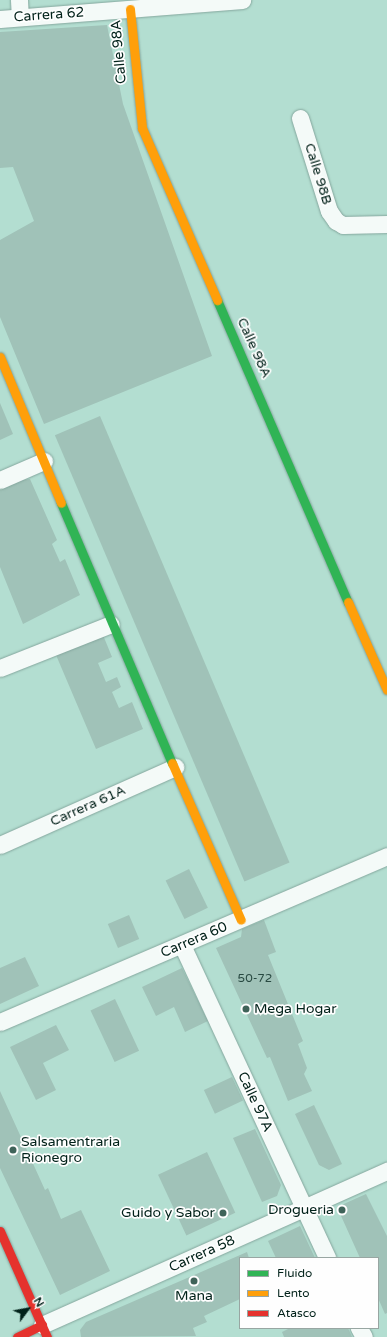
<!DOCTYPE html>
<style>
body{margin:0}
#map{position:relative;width:387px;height:1337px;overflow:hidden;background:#b3ded1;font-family:"Varela Round",sans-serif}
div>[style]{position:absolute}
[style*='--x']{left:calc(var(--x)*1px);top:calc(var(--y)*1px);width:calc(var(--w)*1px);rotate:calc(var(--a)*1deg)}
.building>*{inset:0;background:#a0c2b8;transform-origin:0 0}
.roads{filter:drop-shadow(0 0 1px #84a69d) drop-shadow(0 0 1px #84a69d)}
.street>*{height:17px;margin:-8.5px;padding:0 8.5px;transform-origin:8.5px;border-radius:8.5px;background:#f4faf8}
.fast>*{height:9px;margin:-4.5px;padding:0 4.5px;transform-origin:4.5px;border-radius:4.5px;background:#30b455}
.slow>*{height:9px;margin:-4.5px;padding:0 4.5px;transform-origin:4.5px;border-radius:4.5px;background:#ff9f0a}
.jam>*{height:9px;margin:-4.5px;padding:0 4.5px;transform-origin:4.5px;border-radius:4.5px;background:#e5322d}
.dots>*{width:11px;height:11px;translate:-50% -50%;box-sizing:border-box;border:2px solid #fefefe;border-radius:50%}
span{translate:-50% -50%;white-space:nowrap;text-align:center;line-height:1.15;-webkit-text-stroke:3.5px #fefefe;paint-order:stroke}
.number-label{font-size:12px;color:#284941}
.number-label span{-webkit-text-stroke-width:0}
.street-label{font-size:14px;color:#002119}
.poi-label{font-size:14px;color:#002119}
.left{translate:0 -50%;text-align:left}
.right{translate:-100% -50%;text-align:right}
.legend{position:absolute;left:239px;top:1257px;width:140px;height:72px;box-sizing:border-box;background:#fefefe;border:1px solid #98a6a2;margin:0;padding:5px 7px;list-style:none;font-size:12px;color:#002119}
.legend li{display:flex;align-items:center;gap:8px;height:20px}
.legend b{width:20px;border:1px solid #98a6a2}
.north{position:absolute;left:8px;top:1289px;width:40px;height:40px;-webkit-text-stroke:3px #fefefe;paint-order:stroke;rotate:58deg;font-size:11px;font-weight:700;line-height:16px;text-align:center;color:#002119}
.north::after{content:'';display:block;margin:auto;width:14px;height:18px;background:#002119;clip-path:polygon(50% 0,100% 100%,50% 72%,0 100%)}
</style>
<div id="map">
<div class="building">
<i style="clip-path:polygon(107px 25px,123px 104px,212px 356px,44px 424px,0 317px,0 240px,34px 221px,13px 167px,0 168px,0 32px)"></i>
<i style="clip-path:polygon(0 403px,13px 434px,0 440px)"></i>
<i style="left:100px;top:416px;width:485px;height:49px;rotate:67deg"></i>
<i style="clip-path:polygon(30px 479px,57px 540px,52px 544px,60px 562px,65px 559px,80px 595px,23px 624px,0 567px,0 490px,21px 480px)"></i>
<i style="clip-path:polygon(103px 635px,112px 657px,98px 663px,106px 682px,117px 677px,121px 687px,112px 692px,119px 708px,132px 702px,143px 729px,96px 749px,56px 655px)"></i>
<i style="left:189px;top:869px;width:43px;height:26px;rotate:64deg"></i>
<i style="left:129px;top:915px;width:26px;height:23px;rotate:67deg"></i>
<i style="clip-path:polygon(264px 920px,276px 952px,268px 955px,303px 1041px,298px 1044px,307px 1068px,304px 1074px,312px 1091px,288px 1101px,270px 1057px,267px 1058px,216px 948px,241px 937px,242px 929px)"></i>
<i style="clip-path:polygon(25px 957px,39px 986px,0 1004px,0 968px)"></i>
<i style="clip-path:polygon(182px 968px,208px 1021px,185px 1032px,174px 1007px,156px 1016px,142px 987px)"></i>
<i style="left:115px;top:999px;width:57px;height:27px;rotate:65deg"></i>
<i style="clip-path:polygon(56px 1025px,69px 1050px,43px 1063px,56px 1090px,36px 1100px,10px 1047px)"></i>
<i style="left:232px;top:1077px;width:26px;height:31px;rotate:65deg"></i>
<i style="clip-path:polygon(0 1091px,45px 1190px,48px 1188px,61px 1219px,81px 1210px,110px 1271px,60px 1295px,0 1168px)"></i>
<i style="clip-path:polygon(314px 1105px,342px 1164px,329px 1170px,319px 1165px,295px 1114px)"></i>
<i style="clip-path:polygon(255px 1129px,281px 1185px,277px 1196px,262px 1202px,233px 1138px)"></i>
<i style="left:207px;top:1152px;width:67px;height:54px;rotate:65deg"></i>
<i style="clip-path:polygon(366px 1194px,387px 1236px,387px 1313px,385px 1314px,378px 1298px,378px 1258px,360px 1258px,337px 1207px)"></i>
<i style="clip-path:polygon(300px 1226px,315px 1258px,276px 1258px,268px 1241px)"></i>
<i style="clip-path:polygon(247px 1252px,249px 1258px,240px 1258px,240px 1299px,204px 1316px,207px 1322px,193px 1328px,196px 1336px,81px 1337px,80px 1330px,86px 1322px)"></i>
<i style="clip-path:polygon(290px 1328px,348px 1328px,352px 1337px,284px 1337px,282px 1332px)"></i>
</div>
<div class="roads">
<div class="street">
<i style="--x:19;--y:0;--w:17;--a:87"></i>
<i style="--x:0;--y:19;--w:243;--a:-4.5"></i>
<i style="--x:300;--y:118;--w:97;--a:72.7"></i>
<i style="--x:329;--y:211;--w:12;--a:55"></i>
<i style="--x:336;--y:221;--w:8;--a:30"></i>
<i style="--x:343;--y:225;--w:44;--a:-1.3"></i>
<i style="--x:0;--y:480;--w:48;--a:-23.4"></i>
<i style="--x:0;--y:668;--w:119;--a:-21.6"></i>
<i style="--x:0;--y:845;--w:192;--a:-24"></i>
<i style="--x:182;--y:945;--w:345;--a:65.1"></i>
<i style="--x:0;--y:1022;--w:421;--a:-23.2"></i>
<i style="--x:42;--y:1325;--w:378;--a:-24.1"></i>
<i style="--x:359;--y:1328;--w:10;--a:61"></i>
</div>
<div class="fast">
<i style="--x:217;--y:300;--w:329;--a:66.6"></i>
<i style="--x:61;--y:503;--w:283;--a:66.9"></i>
</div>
<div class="slow">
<i style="--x:130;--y:9;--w:120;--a:84.2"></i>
<i style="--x:142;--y:128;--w:188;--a:66.4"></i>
<i style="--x:0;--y:357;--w:158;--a:67.3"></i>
<i style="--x:348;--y:602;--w:96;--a:66.1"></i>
<i style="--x:172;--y:763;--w:171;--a:66.3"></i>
</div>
<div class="jam">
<i style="--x:0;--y:1231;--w:116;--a:66.1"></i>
<i style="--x:17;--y:1337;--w:28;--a:-26"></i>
</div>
</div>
<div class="dots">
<i style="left:246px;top:1009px;background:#3f6359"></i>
<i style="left:13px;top:1150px;background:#3f6359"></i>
<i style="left:342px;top:1210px;background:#3f6359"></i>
<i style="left:223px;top:1213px;background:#3f6359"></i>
<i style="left:194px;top:1281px;background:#3f6359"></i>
</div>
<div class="number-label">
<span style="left:255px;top:979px">50-72</span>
</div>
<div class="street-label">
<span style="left:49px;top:15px;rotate:-4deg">Carrera 62</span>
<span style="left:119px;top:52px;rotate:-95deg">Calle 98A</span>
<span style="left:318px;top:174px;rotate:73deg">Calle 98B</span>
<span style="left:254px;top:348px;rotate:66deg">Calle 98A</span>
<span style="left:88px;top:806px;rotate:-24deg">Carrera 61A</span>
<span style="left:194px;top:940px;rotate:-23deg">Carrera 60</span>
<span style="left:255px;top:1102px;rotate:65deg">Calle 97A</span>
<span style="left:202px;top:1254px;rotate:-24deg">Carrera 58</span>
</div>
<div class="poi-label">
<span class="left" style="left:254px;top:1009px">Mega Hogar</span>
<span class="left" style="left:21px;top:1150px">Salsamentraria<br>Rionegro</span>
<span class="right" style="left:334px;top:1210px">Drogueria</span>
<span class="right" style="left:215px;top:1213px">Guido y Sabor</span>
<span style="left:194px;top:1296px">Mana</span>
</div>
<ul class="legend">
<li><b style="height:5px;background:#30b455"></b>Fluido</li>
<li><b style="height:5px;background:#ff9f0a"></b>Lento</li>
<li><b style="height:5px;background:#e5322d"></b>Atasco</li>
</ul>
<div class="north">N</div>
</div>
